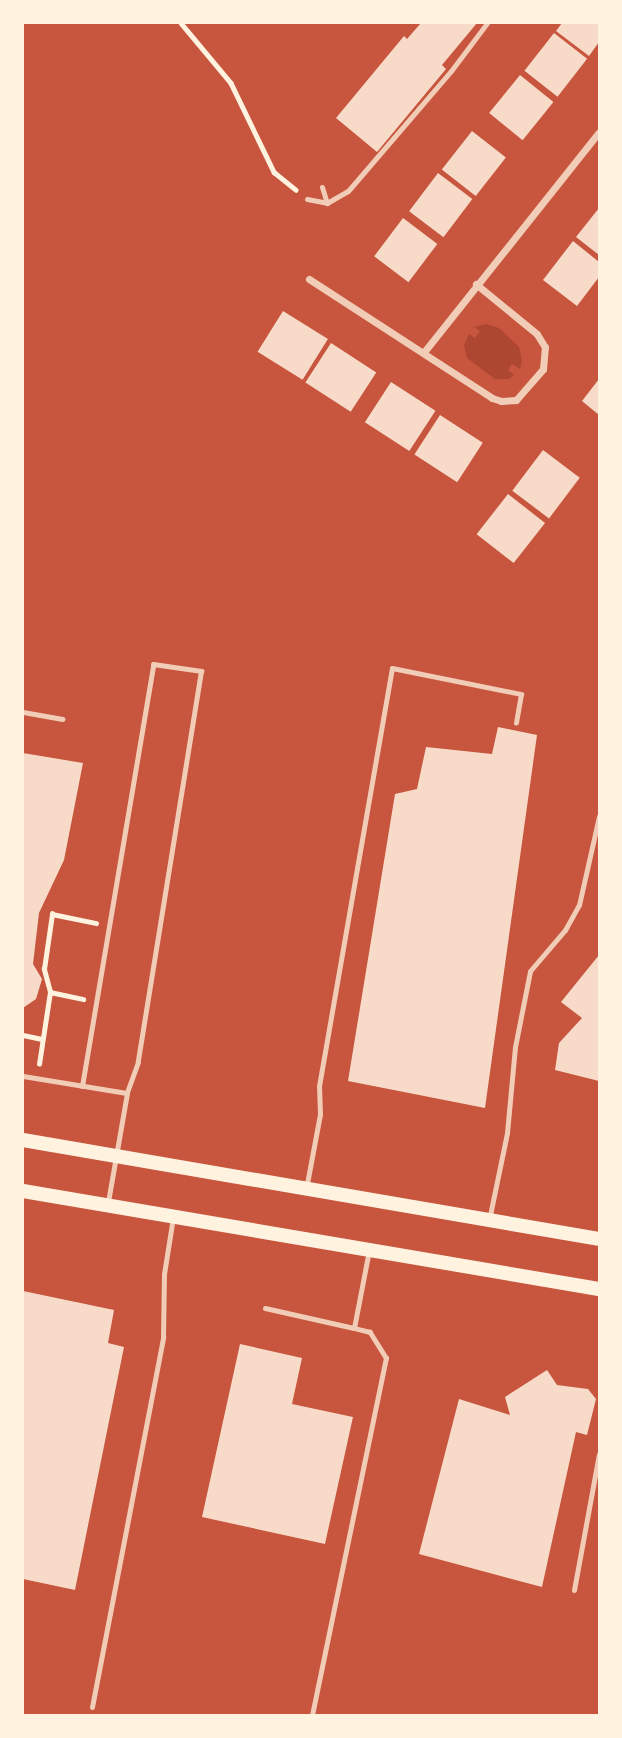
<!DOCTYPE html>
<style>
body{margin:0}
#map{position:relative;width:622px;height:1738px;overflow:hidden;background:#c8553d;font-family:"Roboto Condensed",sans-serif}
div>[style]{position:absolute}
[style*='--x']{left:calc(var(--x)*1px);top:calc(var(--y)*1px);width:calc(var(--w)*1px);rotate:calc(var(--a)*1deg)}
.green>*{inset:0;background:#ae4732}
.building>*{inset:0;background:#f7dbc8;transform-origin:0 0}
.path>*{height:4.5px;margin:-2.25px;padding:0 2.25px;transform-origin:2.25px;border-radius:2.25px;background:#fff3e0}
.service>*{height:5px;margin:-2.5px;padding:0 2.5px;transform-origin:2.5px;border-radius:2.5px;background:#f1ccb7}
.minor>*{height:7px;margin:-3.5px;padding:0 3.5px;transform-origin:3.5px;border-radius:3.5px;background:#f1ccb7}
.secondary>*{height:14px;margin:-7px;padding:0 7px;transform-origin:7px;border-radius:7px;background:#fff3e0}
span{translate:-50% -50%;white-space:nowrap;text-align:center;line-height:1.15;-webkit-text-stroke:7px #fff3e0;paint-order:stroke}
.frame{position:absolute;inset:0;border:24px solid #fff3e0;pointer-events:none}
</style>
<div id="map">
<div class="green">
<i style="clip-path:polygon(486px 324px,499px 328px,519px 347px,522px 361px,520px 369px,512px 364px,508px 370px,514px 375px,509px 379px,495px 379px,467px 358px,464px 345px,469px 334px,475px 338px,480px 331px,474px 327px)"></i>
</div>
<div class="building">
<i style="clip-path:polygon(421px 23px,477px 23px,442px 65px,446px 69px,377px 152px,336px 118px,404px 36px,407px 39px)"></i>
<i style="clip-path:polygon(562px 23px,599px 23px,599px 42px,589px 56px,556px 31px)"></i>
<i style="left:554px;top:33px;width:42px;height:48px;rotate:38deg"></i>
<i style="left:520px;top:75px;width:43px;height:49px;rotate:39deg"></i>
<i style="left:472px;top:131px;width:43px;height:49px;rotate:38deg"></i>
<i style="left:438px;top:173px;width:43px;height:48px;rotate:37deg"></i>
<i style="clip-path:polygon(599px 208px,599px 255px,576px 237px)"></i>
<i style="left:403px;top:218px;width:43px;height:48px;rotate:37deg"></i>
<i style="clip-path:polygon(573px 241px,599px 262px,599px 277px,577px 306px,543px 280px)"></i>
<i style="left:283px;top:311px;width:53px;height:48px;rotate:32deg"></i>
<i style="left:331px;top:343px;width:54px;height:47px;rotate:33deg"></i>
<i style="clip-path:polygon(599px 379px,599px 415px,582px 401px)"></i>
<i style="left:391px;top:382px;width:53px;height:48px;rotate:33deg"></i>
<i style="left:440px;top:415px;width:51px;height:47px;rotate:33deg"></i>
<i style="left:543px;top:450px;width:46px;height:51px;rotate:37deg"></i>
<i style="left:508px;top:494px;width:47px;height:51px;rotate:38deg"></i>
<i style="clip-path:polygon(498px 727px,537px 735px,485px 1108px,348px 1081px,395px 794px,417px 789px,426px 747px,492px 754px)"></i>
<i style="clip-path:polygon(23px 753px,83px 763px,64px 860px,39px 913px,33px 964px,42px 979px,36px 999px,23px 1008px)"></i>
<i style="clip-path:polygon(599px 955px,599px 1081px,555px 1070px,559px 1043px,582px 1018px,561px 1002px)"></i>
<i style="clip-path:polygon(23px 1291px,114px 1310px,108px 1343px,124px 1347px,75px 1590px,23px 1579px)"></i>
<i style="clip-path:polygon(240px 1344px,302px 1358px,292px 1404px,353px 1417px,325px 1544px,202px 1517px)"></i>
<i style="clip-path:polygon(547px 1370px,557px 1385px,588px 1389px,596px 1399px,587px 1435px,576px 1432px,542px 1587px,419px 1554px,459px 1399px,510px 1415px,505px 1397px)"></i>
</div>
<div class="path">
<i style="--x:181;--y:23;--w:78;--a:50.2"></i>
<i style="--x:231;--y:83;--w:99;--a:64.2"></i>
<i style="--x:274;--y:172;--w:28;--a:39"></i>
<i style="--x:50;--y:992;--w:24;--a:-105"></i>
<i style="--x:44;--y:969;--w:56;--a:-81.7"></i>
<i style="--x:52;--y:914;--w:45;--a:11.6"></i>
<i style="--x:23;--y:1035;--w:19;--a:12"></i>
<i style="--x:39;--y:1064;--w:73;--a:-81.3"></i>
<i style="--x:50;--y:992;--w:34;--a:12"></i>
</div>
<div class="service">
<i style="--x:322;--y:187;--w:17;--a:73"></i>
<i style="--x:307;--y:199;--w:20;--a:11"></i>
<i style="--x:327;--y:203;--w:24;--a:-30"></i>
<i style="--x:348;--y:191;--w:158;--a:-49.4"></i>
<i style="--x:451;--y:71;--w:60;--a:-53.1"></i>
<i style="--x:23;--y:712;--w:40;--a:10"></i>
<i style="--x:23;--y:1076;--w:105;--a:9.3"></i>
<i style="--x:127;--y:1093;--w:111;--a:99.9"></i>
<i style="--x:82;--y:1086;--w:428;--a:-80.4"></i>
<i style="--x:153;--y:664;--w:49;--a:8.3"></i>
<i style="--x:201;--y:671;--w:396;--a:99.2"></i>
<i style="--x:138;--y:1062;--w:33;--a:110"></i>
<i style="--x:306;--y:1189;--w:76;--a:-79.4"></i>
<i style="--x:320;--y:1114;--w:28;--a:-92"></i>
<i style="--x:319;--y:1086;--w:424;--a:-80.1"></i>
<i style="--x:392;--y:668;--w:132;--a:11.4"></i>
<i style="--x:521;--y:694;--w:29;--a:100"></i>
<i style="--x:489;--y:1220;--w:89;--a:-78.3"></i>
<i style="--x:507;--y:1133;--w:86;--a:-84.7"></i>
<i style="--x:515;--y:1047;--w:77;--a:-78.8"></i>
<i style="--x:530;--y:971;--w:54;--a:-49.5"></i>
<i style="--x:565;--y:930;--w:29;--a:-61"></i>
<i style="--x:579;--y:905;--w:91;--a:-77.3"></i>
<i style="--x:265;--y:1308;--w:91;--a:12.7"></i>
<i style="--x:574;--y:1590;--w:138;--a:-79.6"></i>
<i style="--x:92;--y:1707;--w:377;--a:-79.1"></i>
<i style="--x:163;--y:1337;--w:63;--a:-89.1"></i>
<i style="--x:164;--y:1274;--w:58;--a:-81"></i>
<i style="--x:312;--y:1715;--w:365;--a:-78.3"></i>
<i style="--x:386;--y:1358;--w:31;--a:-122"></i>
<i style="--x:370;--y:1332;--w:16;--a:-166"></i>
<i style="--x:354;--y:1328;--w:79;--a:-79.1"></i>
</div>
<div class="minor">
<i style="--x:309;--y:279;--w:218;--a:33"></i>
<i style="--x:492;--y:398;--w:9;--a:18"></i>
<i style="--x:501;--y:401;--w:15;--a:-4"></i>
<i style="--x:516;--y:400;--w:41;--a:-48.9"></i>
<i style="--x:543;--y:369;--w:22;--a:-85"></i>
<i style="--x:545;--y:347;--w:15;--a:-122"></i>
<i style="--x:537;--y:334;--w:79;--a:-140.7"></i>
<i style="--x:424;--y:352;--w:281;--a:-51.5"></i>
</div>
<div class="secondary">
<i style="--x:23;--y:1140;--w:584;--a:9.75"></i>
<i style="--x:23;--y:1191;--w:584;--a:9.66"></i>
</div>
<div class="frame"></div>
</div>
